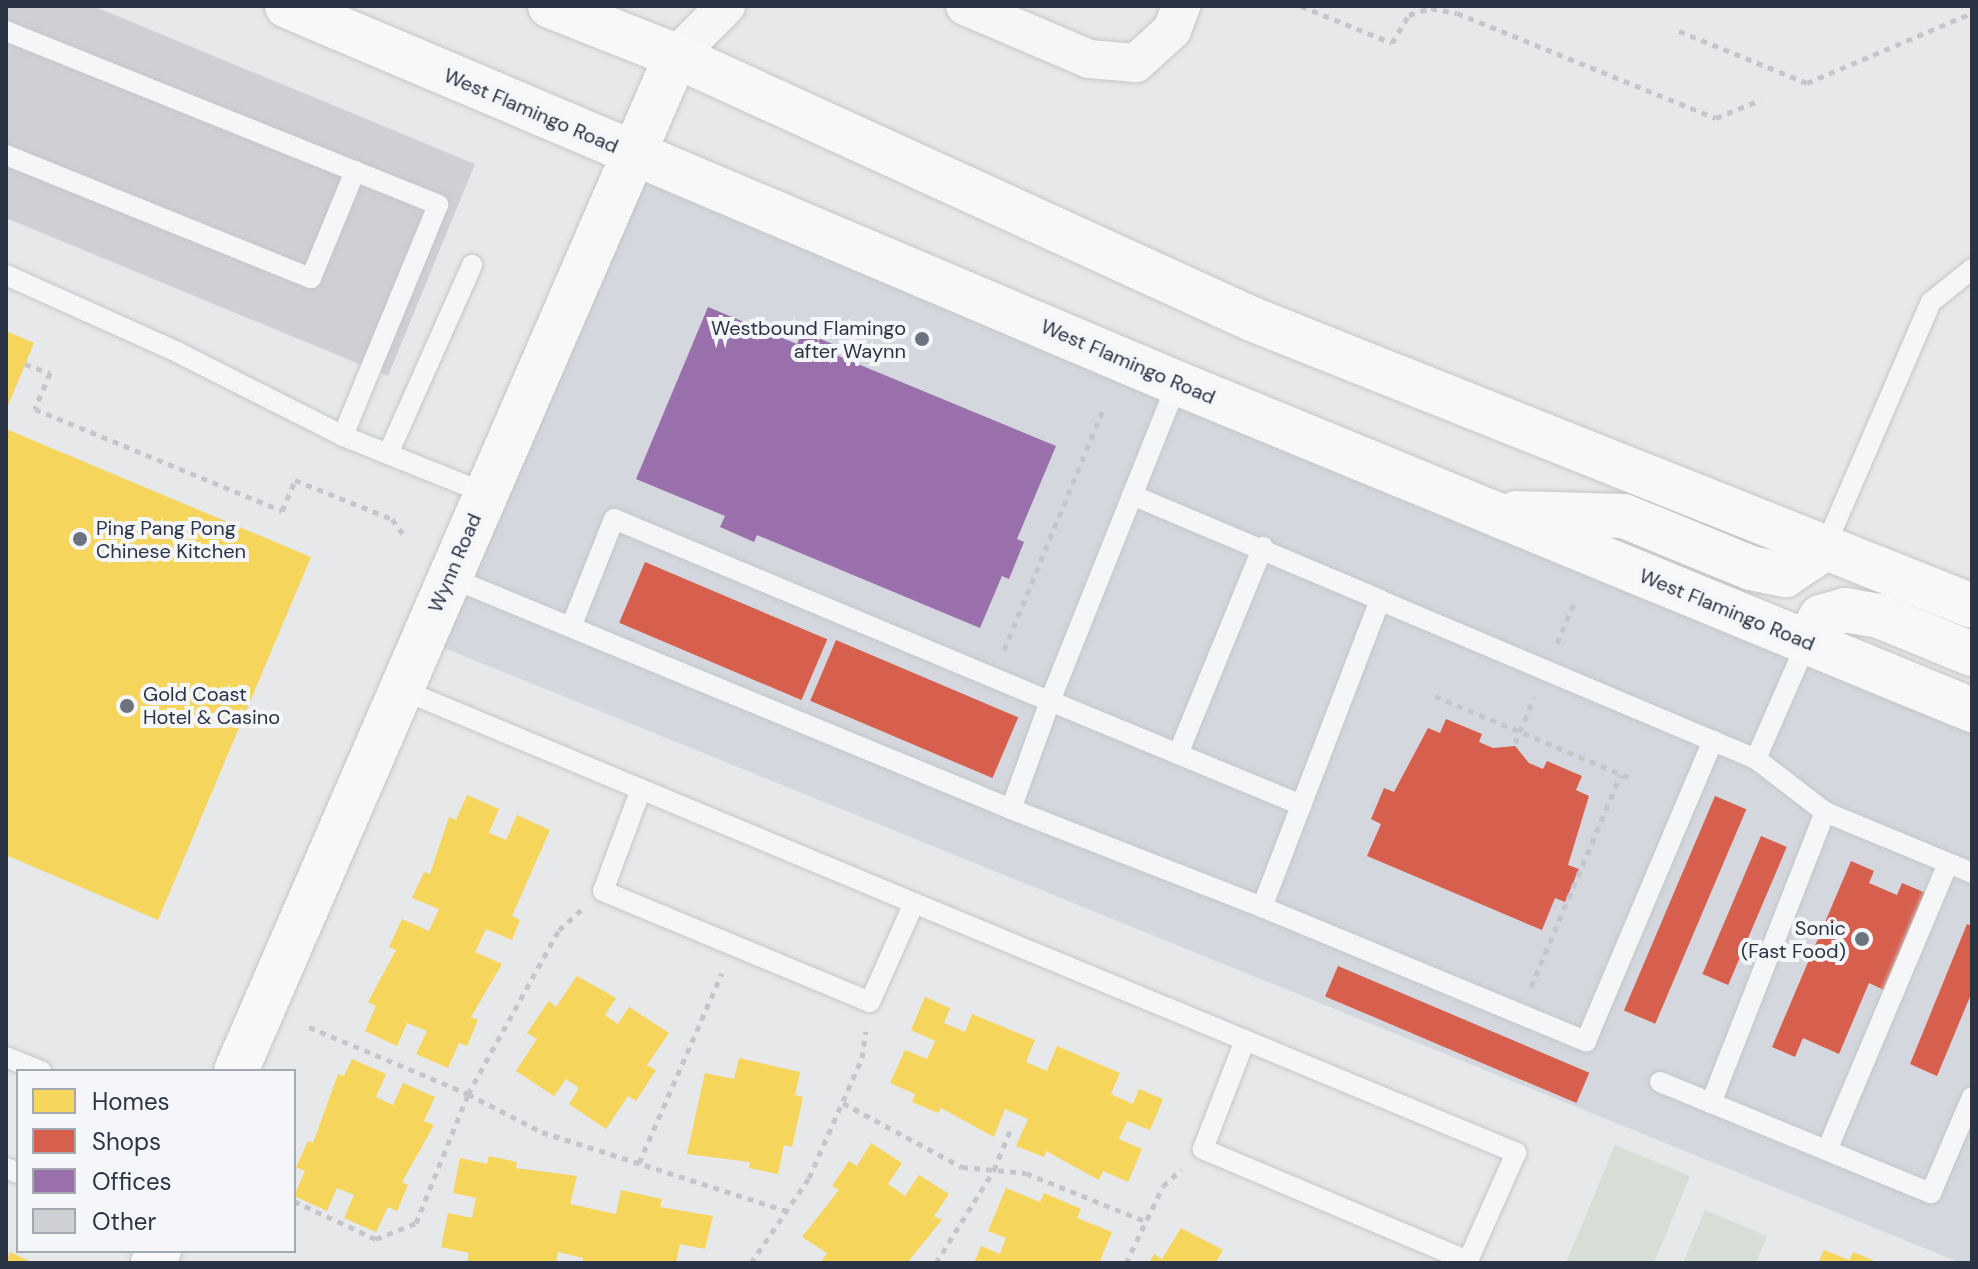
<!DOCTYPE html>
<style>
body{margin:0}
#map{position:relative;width:1978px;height:1269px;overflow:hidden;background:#e6e8ea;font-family:"DM Sans",sans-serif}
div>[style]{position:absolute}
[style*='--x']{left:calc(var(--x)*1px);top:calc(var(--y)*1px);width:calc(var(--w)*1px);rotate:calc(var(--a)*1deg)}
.built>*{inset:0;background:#d4d7dd}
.green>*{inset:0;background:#d6ded6}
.homes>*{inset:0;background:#f6d55c}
.shops>*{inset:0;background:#d6604d;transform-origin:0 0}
.offices>*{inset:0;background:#9970ab}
.building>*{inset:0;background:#ced0d3}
.path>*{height:5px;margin-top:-2.5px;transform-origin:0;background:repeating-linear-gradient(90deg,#c5c6ca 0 6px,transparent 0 12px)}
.roads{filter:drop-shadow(0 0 2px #c4c6c8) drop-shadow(0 0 2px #c4c6c8)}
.lane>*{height:20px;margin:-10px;padding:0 10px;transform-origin:10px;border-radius:10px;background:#f5f6f7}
.street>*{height:38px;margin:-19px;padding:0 19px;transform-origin:19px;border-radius:19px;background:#f5f6f7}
.secondary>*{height:44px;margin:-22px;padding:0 22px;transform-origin:22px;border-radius:22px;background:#f8f8f8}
.primary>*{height:44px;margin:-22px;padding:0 22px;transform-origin:22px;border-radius:22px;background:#f8f8f8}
.dots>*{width:22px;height:22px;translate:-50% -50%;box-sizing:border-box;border:4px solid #f4f6f9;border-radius:50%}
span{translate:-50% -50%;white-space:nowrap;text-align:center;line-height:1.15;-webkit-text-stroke:8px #f4f6f9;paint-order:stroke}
.street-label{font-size:20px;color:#2b3445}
.poi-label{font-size:20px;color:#2b3445}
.right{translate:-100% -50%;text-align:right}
.left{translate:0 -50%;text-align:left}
.frame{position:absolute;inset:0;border:8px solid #2b3445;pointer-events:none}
.legend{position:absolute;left:16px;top:1069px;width:280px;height:184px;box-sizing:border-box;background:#f4f6f9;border:2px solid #a4a8b1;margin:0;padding:10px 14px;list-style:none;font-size:24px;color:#2b3445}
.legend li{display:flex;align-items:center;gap:16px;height:40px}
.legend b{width:40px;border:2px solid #a4a8b1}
</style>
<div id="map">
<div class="built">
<i style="clip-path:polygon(632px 153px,1972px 710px,1972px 1263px,1961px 1263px,422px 639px)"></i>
</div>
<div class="green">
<i style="clip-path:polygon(1615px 1145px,1690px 1176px,1654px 1263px,1566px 1263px)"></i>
<i style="clip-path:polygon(1705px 1210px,1767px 1236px,1756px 1263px,1683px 1263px)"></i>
</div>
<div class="homes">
<i style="clip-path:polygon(6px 331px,34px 343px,6px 410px)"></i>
<i style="clip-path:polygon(6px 429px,311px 557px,158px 920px,6px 855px)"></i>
<i style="clip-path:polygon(467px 795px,499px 809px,489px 833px,506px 840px,517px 815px,550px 830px,512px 916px,520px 920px,512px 940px,486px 929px,475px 952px,502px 964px,471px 1017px,478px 1020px,467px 1046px,459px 1043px,448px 1068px,416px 1054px,427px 1031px,407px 1023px,397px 1046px,365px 1031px,376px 1006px,368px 1002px,396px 950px,389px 947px,402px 919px,429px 931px,439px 909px,412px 898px,424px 872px,430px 874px,449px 817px,456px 820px)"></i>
<i style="clip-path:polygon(577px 976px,616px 998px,605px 1015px,618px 1024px,629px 1007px,669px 1033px,647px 1065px,656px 1070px,636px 1101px,628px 1096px,606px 1129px,569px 1104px,579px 1088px,566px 1079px,554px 1096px,516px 1071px,537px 1039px,527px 1033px,549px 1001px,556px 1007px)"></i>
<i style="clip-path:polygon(925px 997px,950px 1008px,944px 1023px,965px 1032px,972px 1014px,1035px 1040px,1026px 1062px,1047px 1071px,1057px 1046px,1120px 1073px,1111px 1094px,1133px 1104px,1139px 1089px,1163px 1099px,1150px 1130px,1127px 1121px,1119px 1139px,1142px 1149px,1128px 1182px,1103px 1171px,1099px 1180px,1046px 1151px,1044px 1157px,1016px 1146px,1028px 1119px,1005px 1109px,994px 1137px,941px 1108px,938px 1113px,912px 1102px,915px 1094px,890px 1083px,905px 1050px,927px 1059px,935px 1041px,911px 1030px)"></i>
<i style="clip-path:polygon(739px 1058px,800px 1072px,795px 1095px,803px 1097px,792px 1147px,784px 1145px,778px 1174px,749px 1168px,750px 1162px,687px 1154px,705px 1073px,734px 1079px)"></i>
<i style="clip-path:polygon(352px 1059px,386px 1074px,376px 1097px,393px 1105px,403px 1083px,435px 1097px,424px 1121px,434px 1125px,402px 1182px,408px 1185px,397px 1211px,388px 1207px,376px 1232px,344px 1218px,354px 1195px,337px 1188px,327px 1211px,294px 1196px,305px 1171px,296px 1167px,308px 1141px,313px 1143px,338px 1074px,344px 1076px)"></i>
<i style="clip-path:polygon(871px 1143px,902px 1163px,888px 1184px,905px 1196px,919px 1175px,949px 1194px,934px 1216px,942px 1220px,907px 1263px,820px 1263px,827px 1253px,802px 1237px,839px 1190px,832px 1186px,849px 1161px,857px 1166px)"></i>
<i style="clip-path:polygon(489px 1156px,517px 1162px,516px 1168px,577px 1176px,570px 1204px,616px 1214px,621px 1190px,662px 1199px,660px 1207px,713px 1216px,705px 1249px,680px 1244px,676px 1263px,582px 1263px,583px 1258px,558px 1252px,556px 1263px,467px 1262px,469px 1253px,441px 1247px,448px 1213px,472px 1218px,476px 1198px,453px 1193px,460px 1158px,487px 1164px)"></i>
<i style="clip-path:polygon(1006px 1188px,1040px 1202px,1044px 1193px,1081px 1209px,1077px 1218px,1112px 1232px,1099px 1263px,974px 1263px,981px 1246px,1000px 1254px,1006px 1238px,988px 1231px)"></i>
<i style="clip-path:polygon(1181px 1228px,1223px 1250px,1215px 1263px,1149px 1263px,1154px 1254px,1162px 1259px)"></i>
<i style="clip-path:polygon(1824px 1250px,1849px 1260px,1853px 1252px,1879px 1263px,1818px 1263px)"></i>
<i style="clip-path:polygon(10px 1252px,34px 1263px,6px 1263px)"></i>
</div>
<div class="shops">
<i style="left:645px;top:562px;width:198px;height:66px;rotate:23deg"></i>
<i style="left:836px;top:640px;width:198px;height:66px;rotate:23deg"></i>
<i style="clip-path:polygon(1446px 719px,1482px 734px,1479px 742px,1493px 748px,1515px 746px,1529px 763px,1543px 769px,1547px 761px,1582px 776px,1576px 790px,1589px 796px,1568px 865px,1579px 869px,1565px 902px,1555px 898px,1542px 930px,1367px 856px,1381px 824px,1371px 819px,1384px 788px,1394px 792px,1428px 728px,1440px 733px)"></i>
<i style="left:1715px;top:796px;width:34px;height:233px;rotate:23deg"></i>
<i style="left:1761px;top:836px;width:28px;height:150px;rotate:23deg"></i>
<i style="clip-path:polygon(1851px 861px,1874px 871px,1869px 883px,1897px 895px,1902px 883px,1926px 893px,1884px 990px,1869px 983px,1839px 1054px,1803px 1038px,1795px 1057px,1772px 1047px)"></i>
<i style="clip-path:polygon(1967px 924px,1972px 926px,1972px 992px,1937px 1076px,1910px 1064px)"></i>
<i style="left:1338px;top:966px;width:273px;height:33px;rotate:23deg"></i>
</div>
<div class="offices">
<i style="clip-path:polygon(708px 307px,797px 344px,803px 331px,839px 347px,836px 355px,1056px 446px,1017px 539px,1024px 542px,1009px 579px,1002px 576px,980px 628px,757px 535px,754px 542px,720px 527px,725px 516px,636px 479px)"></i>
</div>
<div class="building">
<i style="clip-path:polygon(6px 6px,93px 6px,475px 164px,388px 376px,6px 218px)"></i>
</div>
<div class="path">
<i style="--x:1301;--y:6;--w:98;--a:22.1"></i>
<i style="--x:1392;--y:43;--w:33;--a:-59"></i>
<i style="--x:1409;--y:15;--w:23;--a:-18"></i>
<i style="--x:1431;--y:8;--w:26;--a:11"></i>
<i style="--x:1457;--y:13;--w:279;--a:22.1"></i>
<i style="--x:1716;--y:118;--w:48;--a:-22.2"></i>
<i style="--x:1679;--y:31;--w:138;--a:22.1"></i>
<i style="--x:1807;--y:83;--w:179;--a:-23"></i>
<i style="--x:25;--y:364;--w:27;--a:20"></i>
<i style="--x:50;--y:373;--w:39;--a:113"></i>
<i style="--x:35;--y:409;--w:267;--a:22.4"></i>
<i style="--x:282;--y:511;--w:34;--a:-67"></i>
<i style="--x:295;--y:480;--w:105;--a:21.9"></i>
<i style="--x:392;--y:519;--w:19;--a:54"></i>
<i style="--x:1557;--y:643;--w:43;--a:-66.4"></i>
<i style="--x:1004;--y:650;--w:263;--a:-67.6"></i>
<i style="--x:1435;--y:696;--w:214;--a:22.8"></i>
<i style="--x:1515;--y:743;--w:49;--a:-67.1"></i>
<i style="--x:1531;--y:987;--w:231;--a:-67.1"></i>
<i style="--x:309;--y:1027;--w:173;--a:22.8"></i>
<i style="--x:468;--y:1094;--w:83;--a:27.2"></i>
<i style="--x:542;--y:1132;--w:256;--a:17.9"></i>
<i style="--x:843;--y:1103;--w:135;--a:28.3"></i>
<i style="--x:962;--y:1167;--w:64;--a:5.4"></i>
<i style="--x:1026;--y:1173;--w:128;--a:22"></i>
<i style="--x:639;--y:1163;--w:207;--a:-66.4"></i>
<i style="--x:294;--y:1201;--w:90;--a:24.9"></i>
<i style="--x:376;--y:1239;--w:43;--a:-21.8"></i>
<i style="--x:416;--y:1223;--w:139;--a:-68"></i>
<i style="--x:468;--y:1094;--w:188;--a:-61"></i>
<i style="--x:559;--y:930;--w:30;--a:-42"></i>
<i style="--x:751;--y:1263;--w:103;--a:-55.7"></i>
<i style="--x:809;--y:1178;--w:131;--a:-66.2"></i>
<i style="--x:862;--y:1058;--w:27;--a:-82"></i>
<i style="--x:936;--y:1263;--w:110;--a:-58.1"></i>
<i style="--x:994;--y:1170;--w:48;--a:-67.8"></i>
<i style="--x:1126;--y:1263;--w:85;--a:-64.3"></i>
<i style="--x:1163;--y:1186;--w:25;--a:-42"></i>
</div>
<div class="roads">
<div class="lane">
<i style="--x:6;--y:31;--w:466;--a:21.9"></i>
<i style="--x:438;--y:205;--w:250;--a:112.4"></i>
<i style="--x:343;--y:436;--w:153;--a:21.9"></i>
<i style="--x:6;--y:155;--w:329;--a:22"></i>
<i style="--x:311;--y:278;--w:116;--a:-67.6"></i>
<i style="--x:6;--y:275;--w:188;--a:24.2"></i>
<i style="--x:177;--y:352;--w:186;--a:26.8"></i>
<i style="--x:388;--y:454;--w:207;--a:-66"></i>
<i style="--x:1132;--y:495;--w:269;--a:22.9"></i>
<i style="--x:1824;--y:549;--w:269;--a:-66.6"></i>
<i style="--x:1931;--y:302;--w:53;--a:-38.8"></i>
<i style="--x:449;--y:577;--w:608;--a:22.43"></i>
<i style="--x:571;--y:627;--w:116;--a:-68.3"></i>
<i style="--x:614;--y:519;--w:472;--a:22.7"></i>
<i style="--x:1050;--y:701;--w:342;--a:-68.2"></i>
<i style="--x:1807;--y:642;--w:128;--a:113.6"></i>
<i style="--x:1756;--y:759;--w:87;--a:37.5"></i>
<i style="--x:400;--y:689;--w:50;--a:22.4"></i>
<i style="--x:446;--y:708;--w:507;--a:22.62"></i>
<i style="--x:914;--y:903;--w:358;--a:22.5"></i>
<i style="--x:1245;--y:1040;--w:294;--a:22.6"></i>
<i style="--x:1516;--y:1153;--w:118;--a:114"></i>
<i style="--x:1468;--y:1261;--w:288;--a:-157.1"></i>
<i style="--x:1203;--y:1149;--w:117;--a:-68.9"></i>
<i style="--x:1713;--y:741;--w:362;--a:-157.1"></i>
<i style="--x:1380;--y:600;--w:329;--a:111"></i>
<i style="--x:1262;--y:907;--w:351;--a:22.5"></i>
<i style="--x:1586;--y:1041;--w:326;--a:-67.1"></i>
<i style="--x:1713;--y:741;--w:47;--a:22.7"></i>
<i style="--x:1178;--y:754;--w:224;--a:-67.7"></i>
<i style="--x:641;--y:789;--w:109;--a:110.4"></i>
<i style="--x:603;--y:891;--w:289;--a:22.6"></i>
<i style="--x:870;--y:1002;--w:108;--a:-66"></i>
<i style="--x:1262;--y:907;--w:269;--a:-158.7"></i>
<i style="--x:1011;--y:809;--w:115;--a:-70.1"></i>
<i style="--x:1050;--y:701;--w:272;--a:22.5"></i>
<i style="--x:6;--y:1057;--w:38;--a:22"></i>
<i style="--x:1660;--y:1082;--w:293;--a:22.3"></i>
<i style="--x:1931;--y:1193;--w:104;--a:-66.9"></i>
<i style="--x:1711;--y:1103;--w:313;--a:-68.6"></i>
<i style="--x:1825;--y:812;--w:159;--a:22.5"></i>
<i style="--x:1827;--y:1150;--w:311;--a:-67.1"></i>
<i style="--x:6;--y:1168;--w:13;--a:23"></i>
</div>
<div class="street">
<i style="--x:965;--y:6;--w:135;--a:23.1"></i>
<i style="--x:1089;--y:59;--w:47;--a:4.9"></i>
<i style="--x:1136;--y:63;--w:49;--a:-42.5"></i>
<i style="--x:1172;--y:30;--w:26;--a:-69"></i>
<i style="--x:676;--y:56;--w:71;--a:-45"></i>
</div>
<div class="secondary">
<i style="--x:236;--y:1071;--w:1106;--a:-66.56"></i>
<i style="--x:153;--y:1263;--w:13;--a:-63"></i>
</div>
<div class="primary">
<i style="--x:287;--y:6;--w:967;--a:22.96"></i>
<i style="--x:1177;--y:383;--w:860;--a:22.36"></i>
<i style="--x:550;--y:6;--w:136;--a:21.6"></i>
<i style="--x:676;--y:56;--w:633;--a:24.54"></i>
<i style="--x:1252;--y:319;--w:775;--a:21.73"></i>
<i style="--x:1516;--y:513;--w:108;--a:1.6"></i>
<i style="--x:1624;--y:516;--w:137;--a:22.3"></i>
<i style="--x:1751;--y:568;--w:35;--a:12"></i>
<i style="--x:1785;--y:575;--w:47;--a:-33.7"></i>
<i style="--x:1807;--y:642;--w:29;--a:-61"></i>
<i style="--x:1821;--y:617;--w:25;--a:-16"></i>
<i style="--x:1845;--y:610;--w:35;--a:10"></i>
<i style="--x:1879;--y:616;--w:100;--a:22.2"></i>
</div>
</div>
<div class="dots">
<i style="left:922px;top:339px;background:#6c737f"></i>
<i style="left:80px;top:539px;background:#6c737f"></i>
<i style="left:127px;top:706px;background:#6c737f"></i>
<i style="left:1862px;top:939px;background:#6c737f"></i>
</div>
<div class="street-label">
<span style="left:531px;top:111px;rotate:23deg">West Flamingo Road</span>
<span style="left:1128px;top:362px;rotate:23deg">West Flamingo Road</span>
<span style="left:455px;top:563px;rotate:-67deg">Wynn Road</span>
<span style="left:1727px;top:610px;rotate:22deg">West Flamingo Road</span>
</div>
<div class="poi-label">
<span class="right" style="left:906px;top:340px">Westbound Flamingo<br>after Waynn</span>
<span class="left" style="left:96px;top:540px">Ping Pang Pong<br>Chinese Kitchen</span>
<span class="left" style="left:143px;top:706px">Gold Coast<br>Hotel &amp; Casino</span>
<span class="right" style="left:1846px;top:940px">Sonic<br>(Fast Food)</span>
</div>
<div class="frame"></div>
<ul class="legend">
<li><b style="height:22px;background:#f6d55c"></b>Homes</li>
<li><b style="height:22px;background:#d6604d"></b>Shops</li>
<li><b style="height:22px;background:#9970ab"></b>Offices</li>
<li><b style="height:22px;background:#ced0d3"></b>Other</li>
</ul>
</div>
